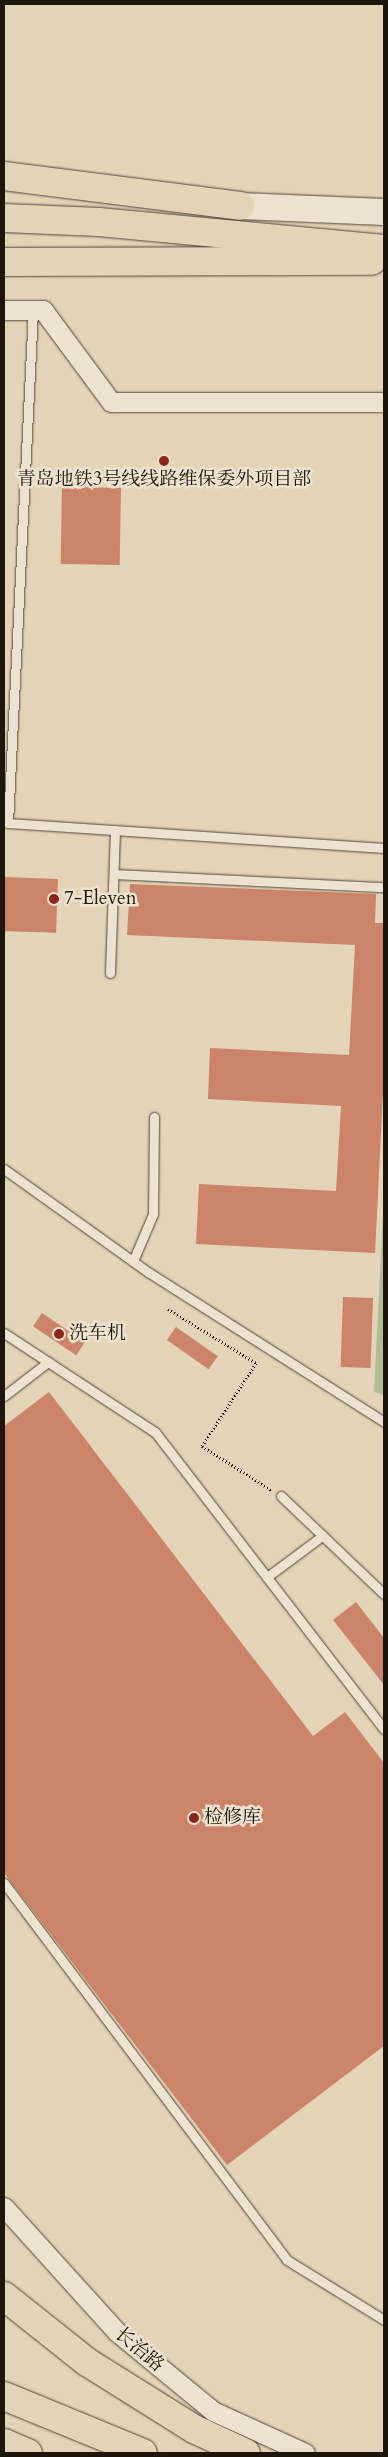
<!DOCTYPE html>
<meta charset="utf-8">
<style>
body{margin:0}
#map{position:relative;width:388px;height:2457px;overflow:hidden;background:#e3d3b7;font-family:Cardo,"Noto Serif SC",serif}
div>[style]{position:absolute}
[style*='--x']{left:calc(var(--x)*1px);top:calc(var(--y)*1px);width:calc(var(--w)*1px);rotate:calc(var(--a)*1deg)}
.green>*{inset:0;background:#b0bd90}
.building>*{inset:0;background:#cb8468;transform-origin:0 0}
.path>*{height:3px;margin-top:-1.5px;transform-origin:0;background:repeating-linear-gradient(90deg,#1e160c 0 1px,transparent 0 3.5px)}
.roads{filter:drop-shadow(0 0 1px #4f4537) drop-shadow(0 0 1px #4f4537)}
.lane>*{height:9px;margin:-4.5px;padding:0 4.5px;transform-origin:4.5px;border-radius:4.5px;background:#ede2d0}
.street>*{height:19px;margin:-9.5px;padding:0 9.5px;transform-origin:9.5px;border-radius:9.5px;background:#ede2d0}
.secondary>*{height:26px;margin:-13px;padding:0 13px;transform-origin:13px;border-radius:13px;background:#ede2d0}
.highway>*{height:28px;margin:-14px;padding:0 14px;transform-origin:14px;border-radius:14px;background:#e3d3b7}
.dots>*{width:14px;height:14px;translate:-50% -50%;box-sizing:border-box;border:2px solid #ede2d0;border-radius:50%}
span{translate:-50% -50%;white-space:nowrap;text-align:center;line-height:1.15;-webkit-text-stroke:5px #ede2d0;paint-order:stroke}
.poi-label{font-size:19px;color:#1e160c}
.left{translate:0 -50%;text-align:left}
.street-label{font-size:19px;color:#1e160c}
.frame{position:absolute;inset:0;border:5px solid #1e160c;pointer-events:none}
</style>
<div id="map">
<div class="green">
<i style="clip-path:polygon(384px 1193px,384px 1395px,374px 1392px)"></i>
</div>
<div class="building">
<i style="left:62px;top:487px;width:59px;height:77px;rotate:1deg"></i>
<i style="left:4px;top:877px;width:54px;height:54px;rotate:2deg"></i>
<i style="clip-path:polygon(130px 884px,376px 894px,375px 923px,384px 923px,384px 1073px,375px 1253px,196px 1244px,199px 1184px,336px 1191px,341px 1106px,208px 1099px,210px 1048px,349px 1055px,355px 945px,127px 935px)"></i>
<i style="left:343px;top:1297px;width:30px;height:70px;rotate:2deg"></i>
<i style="left:42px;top:1313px;width:52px;height:16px;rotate:34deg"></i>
<i style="left:176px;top:1327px;width:51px;height:16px;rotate:35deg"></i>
<i style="clip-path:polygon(49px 1392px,313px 1736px,345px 1712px,384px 1763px,384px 2046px,227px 2165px,4px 1873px,4px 1426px)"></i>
<i style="clip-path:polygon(356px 1602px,384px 1638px,384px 1685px,333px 1620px)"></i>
</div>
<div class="path">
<i style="--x:168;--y:1309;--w:103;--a:31.5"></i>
<i style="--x:256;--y:1363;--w:99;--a:123"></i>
<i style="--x:202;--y:1446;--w:82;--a:32.5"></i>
</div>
<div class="roads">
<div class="lane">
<i style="--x:33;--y:310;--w:514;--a:92.79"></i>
<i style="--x:8;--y:823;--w:377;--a:3.8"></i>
<i style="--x:114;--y:874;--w:270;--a:2.8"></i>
<i style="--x:110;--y:973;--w:143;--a:-88"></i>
<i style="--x:4;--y:1169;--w:177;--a:35.6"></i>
<i style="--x:148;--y:1272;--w:280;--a:32.4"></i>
<i style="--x:133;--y:1261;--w:51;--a:-66.9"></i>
<i style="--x:153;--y:1214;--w:97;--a:-89.4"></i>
<i style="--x:4;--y:1333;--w:181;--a:33.3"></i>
<i style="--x:155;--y:1432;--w:375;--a:52.4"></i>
<i style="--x:4;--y:1396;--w:56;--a:-37.7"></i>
<i style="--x:281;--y:1496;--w:142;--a:43.6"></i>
<i style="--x:267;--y:1577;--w:69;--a:-36.7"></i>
<i style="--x:4;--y:1883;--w:471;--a:53.1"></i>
<i style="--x:287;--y:2260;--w:114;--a:31.7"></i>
</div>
<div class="street">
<i style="--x:4;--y:310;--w:39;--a:0"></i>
<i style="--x:43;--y:310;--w:114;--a:53.5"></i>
<i style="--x:111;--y:402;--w:273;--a:0"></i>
<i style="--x:4;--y:2207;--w:169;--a:47.9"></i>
<i style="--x:117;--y:2332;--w:124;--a:39.5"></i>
<i style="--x:213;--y:2411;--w:101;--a:24.5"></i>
</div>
<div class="secondary">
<i style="--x:240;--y:206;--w:144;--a:2.4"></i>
</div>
<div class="highway">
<i style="--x:4;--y:176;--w:238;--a:7.2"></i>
<i style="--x:4;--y:218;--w:95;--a:2.4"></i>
<i style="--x:99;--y:222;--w:286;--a:5.4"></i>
<i style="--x:4;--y:262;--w:368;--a:-0.2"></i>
<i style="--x:4;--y:2296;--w:106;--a:38.5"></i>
<i style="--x:87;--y:2362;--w:126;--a:32.1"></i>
<i style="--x:194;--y:2429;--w:57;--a:24.8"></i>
<i style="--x:4;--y:2396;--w:150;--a:22.3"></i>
<i style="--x:4;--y:2443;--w:26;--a:23"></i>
</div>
</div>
<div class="dots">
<i style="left:164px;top:461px;background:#8f2418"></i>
<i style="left:54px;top:899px;background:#8f2418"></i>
<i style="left:59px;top:1334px;background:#8f2418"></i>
<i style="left:194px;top:1818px;background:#8f2418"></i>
</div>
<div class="poi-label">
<span style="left:164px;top:480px">青岛地铁3号线线路维保委外项目部</span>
<span class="left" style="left:64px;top:899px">7-Eleven</span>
<span class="left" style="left:69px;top:1334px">洗车机</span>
<span class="left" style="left:204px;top:1818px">检修库</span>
</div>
<div class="street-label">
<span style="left:139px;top:2350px;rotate:40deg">长治路</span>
</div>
<div class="frame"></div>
</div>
